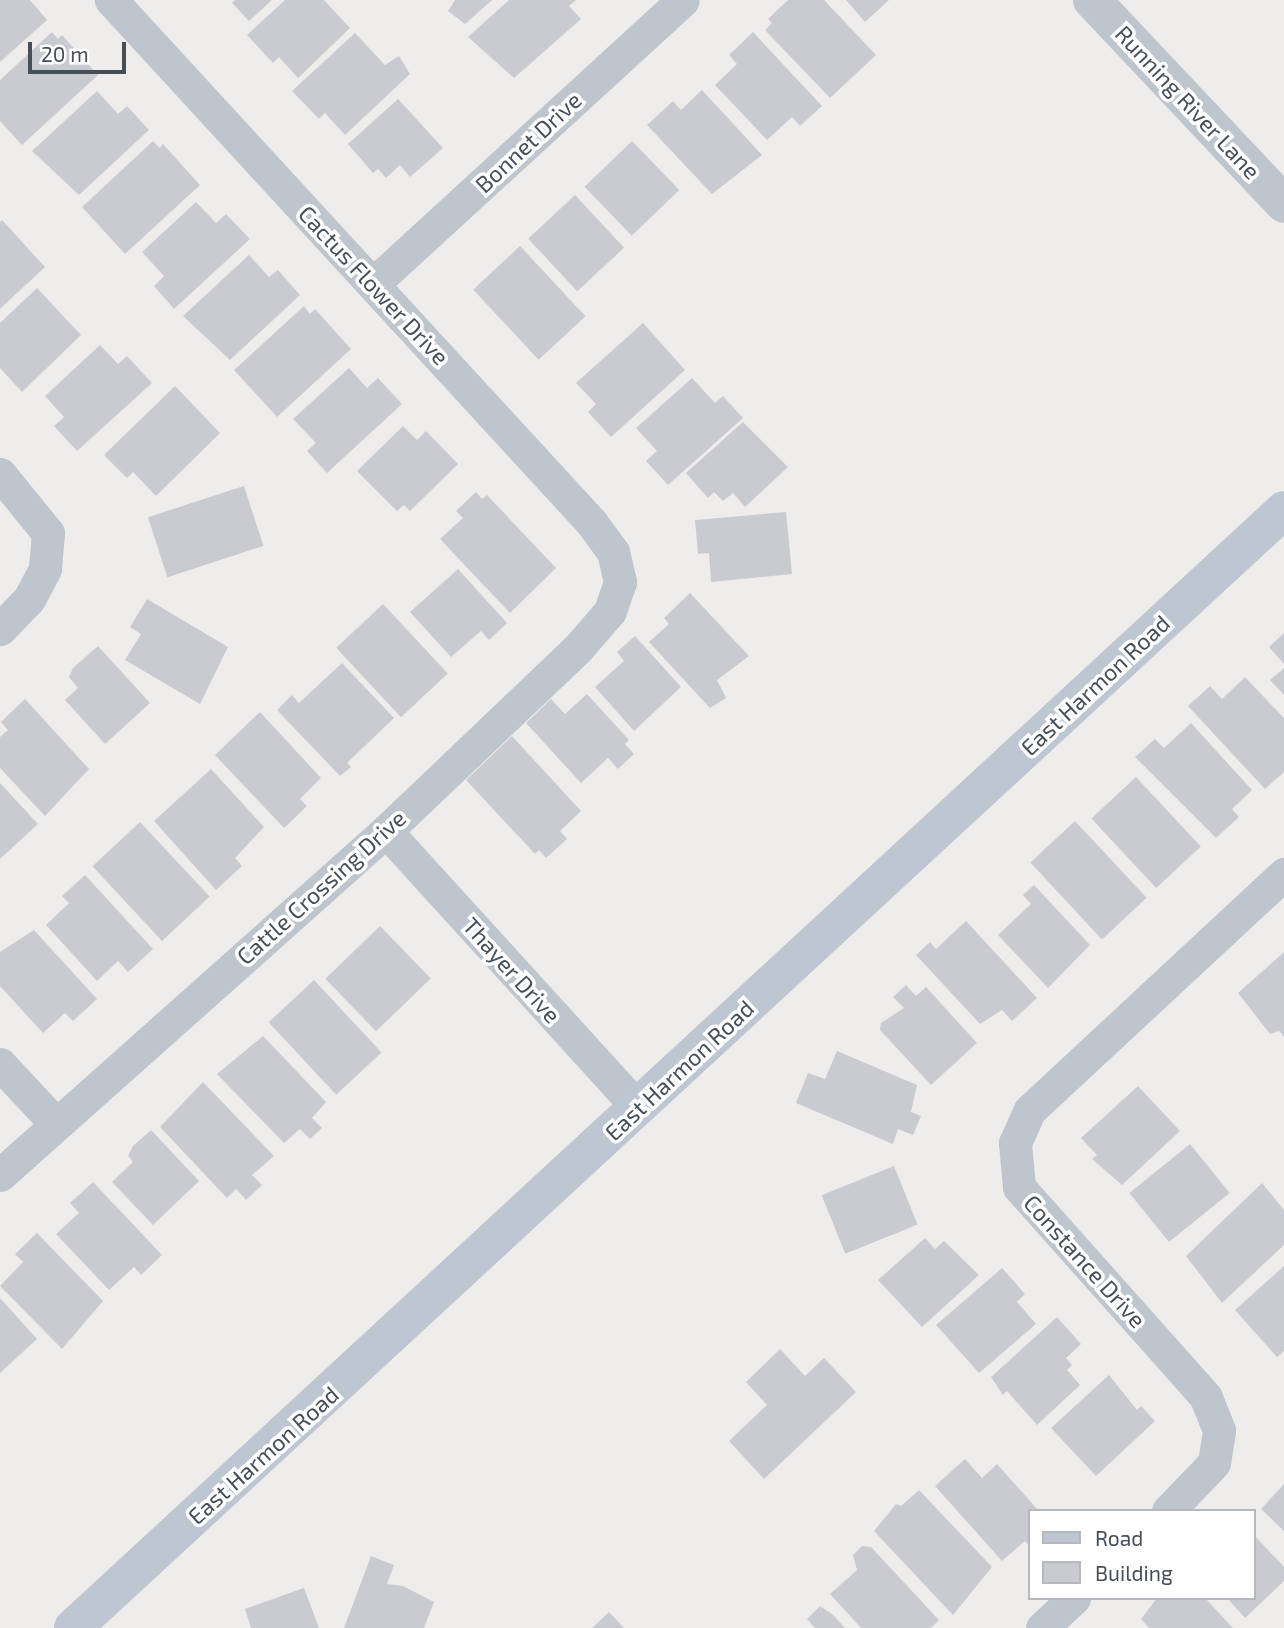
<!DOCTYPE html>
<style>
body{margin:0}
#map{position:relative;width:1284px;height:1628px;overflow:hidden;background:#efecec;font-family:"Exo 2",sans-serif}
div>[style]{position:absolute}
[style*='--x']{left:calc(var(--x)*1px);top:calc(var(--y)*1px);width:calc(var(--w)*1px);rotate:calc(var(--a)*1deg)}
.building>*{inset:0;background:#cacbd1;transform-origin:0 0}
.minor>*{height:33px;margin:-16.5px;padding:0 16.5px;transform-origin:16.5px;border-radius:16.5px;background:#bec5cd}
.tertiary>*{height:38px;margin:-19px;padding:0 19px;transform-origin:19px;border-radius:19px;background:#bec5cd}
.secondary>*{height:38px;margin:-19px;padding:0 19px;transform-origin:19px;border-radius:19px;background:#bec6d2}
span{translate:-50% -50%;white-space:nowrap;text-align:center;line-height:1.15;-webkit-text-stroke:7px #fff;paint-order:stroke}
.street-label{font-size:23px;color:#464e58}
.legend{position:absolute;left:1028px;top:1509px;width:228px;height:91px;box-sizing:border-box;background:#fff;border:2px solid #b5b8bc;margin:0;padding:9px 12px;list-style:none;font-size:21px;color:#464e58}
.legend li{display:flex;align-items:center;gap:14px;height:35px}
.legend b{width:35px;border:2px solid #b5b8bc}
.scale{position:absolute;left:28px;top:42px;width:98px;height:32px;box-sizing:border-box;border:4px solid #464e58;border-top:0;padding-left:9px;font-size:21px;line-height:24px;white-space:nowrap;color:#464e58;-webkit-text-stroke:5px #fff;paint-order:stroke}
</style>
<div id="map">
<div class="building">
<i style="clip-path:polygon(0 0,30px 0,47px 20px,0 62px)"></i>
<i style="clip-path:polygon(235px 0,272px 0,249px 21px,232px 3px)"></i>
<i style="clip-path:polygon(285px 0,324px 0,350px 28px,298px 78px,279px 57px,273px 63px,247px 35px)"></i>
<i style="clip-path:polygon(455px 0,492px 0,465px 24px,448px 11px)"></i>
<i style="clip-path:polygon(509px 0,576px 0,569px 6px,581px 19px,514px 78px,468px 37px)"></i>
<i style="clip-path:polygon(788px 0,824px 0,876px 55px,830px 98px,765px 30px,772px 23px,768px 19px)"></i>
<i style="clip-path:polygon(846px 0,889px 0,865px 22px)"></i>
<i style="clip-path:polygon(52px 32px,58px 39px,62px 35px,98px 75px,22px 145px,0 121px,0 80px)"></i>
<i style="clip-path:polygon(753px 32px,822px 106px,800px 126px,792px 117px,767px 140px,715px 85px,737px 64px,729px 55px)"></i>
<i style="clip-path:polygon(355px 33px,385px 65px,399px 56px,410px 74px,345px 135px,325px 113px,319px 119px,292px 91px)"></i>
<i style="clip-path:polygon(702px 90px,762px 155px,712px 194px,647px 125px,673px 101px,681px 110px)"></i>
<i style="clip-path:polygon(97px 91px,118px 114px,127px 106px,149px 130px,79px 195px,32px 151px)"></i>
<i style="clip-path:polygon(398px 99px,443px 148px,410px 177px,400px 165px,386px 178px,378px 169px,373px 173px,348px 144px)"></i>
<i style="clip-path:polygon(153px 141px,160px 148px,163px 144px,200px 185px,125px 254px,82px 207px)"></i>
<i style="left:632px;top:141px;width:68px;height:66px;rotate:46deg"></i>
<i style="left:575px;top:195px;width:72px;height:64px;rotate:47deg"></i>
<i style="clip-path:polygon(196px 202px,216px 223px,226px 214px,250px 239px,174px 309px,154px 286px,164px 276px,142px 252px)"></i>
<i style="clip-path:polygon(2px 220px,45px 267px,0 309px,0 222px)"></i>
<i style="left:520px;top:246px;width:96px;height:64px;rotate:47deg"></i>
<i style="clip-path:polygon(249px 255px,269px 277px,278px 270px,300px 295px,230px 360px,183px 316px)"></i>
<i style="clip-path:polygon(37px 288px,81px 335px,22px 392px,0 368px,0 323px)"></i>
<i style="clip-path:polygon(304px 306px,310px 314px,315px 309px,351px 349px,277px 417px,234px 370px)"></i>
<i style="clip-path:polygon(643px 323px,685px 370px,611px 437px,588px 412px,596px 404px,576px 383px)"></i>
<i style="clip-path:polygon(100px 345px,118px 364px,127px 356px,152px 383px,77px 451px,54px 426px,64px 417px,45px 396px)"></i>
<i style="clip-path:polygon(349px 368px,367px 388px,378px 378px,402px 404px,327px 473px,307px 451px,316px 443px,293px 419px)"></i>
<i style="clip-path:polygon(692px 378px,715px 403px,723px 396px,743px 418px,668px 485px,646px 461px,657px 451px,636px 428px)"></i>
<i style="clip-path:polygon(175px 386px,220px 433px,156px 496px,133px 472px,127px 478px,104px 455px)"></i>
<i style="clip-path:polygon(743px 422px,788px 467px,745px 507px,733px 493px,723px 501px,714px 492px,708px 498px,686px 473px)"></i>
<i style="clip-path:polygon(403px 426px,417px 440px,426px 431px,458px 464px,410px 511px,404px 505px,397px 511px,357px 471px)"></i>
<i style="left:244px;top:486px;width:63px;height:101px;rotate:72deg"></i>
<i style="clip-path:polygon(476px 492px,482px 499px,487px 495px,556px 568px,510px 613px,440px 539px,463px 518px,456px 511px)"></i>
<i style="clip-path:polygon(786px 512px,792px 574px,711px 582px,709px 553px,698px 554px,695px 520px)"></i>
<i style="clip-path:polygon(458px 569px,507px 623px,489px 640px,481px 631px,451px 657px,410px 612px)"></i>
<i style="clip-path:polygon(690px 593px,749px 656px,717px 680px,726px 698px,710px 708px,649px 642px,669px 624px,664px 618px)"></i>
<i style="clip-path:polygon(147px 599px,228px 647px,200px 704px,125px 660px,141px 634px,130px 627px)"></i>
<i style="left:383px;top:604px;width:95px;height:64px;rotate:47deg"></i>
<i style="clip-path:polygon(1284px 633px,1284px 664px,1269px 647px)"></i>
<i style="clip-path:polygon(635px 636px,681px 687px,634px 731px,595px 687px,624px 661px,617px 652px)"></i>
<i style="clip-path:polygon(98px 646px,150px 703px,105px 744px,65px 700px,78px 688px,69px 677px,73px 668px)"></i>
<i style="clip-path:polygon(342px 663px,394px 718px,347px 763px,351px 767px,340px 776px,277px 710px,292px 695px,299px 703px)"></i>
<i style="clip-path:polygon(1284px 668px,1284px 695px,1270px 680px)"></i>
<i style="clip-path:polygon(1245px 677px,1284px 718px,1284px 772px,1265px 789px,1188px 706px,1210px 686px,1222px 699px)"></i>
<i style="clip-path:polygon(587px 694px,629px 740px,625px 744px,634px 754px,618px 769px,608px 758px,581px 783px,526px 723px,551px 699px,565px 714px)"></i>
<i style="clip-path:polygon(25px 699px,89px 769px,45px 816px,0 768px,0 737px,8px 730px,1px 722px)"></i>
<i style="clip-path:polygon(260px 712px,321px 778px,300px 799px,307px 806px,284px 828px,215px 755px)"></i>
<i style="clip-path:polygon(1191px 723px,1252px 790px,1232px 809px,1239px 817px,1216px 838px,1135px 757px,1155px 739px,1164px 748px)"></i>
<i style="clip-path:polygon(512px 736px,581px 811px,560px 831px,567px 839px,546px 858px,539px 850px,535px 854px,466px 780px)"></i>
<i style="clip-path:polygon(211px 769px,264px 827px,235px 858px,242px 866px,216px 890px,154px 821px)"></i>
<i style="left:1136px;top:777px;width:95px;height:61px;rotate:47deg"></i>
<i style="clip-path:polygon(0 783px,38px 824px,0 859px)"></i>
<i style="left:1075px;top:821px;width:105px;height:61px;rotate:47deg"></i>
<i style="left:140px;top:822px;width:102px;height:65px;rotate:47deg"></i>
<i style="clip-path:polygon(85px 875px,153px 949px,128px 972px,118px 961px,97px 981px,46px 925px,69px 903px,62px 896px)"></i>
<i style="clip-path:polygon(1034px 885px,1090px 945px,1048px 988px,998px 935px,1031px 904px,1023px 895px)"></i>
<i style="clip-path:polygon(966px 921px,1037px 998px,1012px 1021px,1002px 1010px,980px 1024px,916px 955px,930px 942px,936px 949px)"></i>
<i style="left:380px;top:926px;width:73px;height:76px;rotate:46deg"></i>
<i style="clip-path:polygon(34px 930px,97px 999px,73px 1021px,65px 1013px,43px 1033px,0 986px,0 952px)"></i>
<i style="clip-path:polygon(1284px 952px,1284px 1037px,1279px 1031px,1270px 1034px,1238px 993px)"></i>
<i style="left:314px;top:980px;width:99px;height:62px;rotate:47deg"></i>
<i style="clip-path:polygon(906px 985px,916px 996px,926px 987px,977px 1043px,931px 1085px,880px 1030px,881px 1023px,904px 1008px,893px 997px)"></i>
<i style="clip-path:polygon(263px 1036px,326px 1102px,312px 1118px,322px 1128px,310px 1139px,300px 1129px,284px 1143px,217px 1074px)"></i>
<i style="clip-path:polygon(837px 1051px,917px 1085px,911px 1112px,921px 1116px,913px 1135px,898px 1129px,893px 1144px,796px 1103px,808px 1073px,825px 1079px)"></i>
<i style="clip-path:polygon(203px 1082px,274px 1156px,252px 1175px,262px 1185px,246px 1200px,236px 1189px,227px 1198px,160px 1127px)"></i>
<i style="clip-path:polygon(1138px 1086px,1180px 1131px,1122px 1185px,1092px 1159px,1097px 1155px,1081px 1138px)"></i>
<i style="clip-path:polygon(151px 1130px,199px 1181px,153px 1225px,112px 1182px,133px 1162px,128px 1156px,133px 1146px)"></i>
<i style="left:1190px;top:1144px;width:63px;height:78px;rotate:51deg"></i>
<i style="left:894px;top:1166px;width:63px;height:78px;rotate:68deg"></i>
<i style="clip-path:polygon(93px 1182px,162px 1255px,141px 1275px,134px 1267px,109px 1290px,56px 1234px,79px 1213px,70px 1203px)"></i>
<i style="clip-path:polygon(1262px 1183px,1284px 1210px,1284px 1245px,1222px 1303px,1186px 1256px)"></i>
<i style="clip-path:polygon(37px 1233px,103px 1301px,62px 1349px,0 1286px,23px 1262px,15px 1254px)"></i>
<i style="clip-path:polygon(925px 1238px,935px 1249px,944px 1241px,979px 1275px,922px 1327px,878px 1280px)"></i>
<i style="clip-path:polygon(1284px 1266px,1284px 1351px,1277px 1357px,1235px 1310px)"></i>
<i style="clip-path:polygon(1002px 1268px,1025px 1294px,1017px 1302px,1036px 1324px,979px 1373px,936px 1325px)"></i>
<i style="clip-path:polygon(0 1298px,37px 1339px,0 1373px)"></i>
<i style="clip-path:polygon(1057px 1317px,1081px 1344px,1066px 1358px,1072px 1365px,1067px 1370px,1080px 1385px,1037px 1425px,1007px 1391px,1003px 1395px,991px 1377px)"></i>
<i style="clip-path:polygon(780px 1349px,805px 1376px,824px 1358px,856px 1392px,764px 1479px,729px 1441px,767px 1405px,746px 1382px)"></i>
<i style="clip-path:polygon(1109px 1375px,1137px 1410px,1141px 1406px,1155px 1421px,1096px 1476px,1051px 1428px)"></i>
<i style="clip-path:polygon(965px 1459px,982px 1478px,997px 1464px,1039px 1511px,1030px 1511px,1030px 1547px,1025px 1541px,1002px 1561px,935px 1486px)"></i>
<i style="clip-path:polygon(1284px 1484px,1284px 1531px,1261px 1509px)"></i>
<i style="clip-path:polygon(919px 1490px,992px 1567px,953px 1615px,874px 1531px,896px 1504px,901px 1506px)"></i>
<i style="clip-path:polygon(1254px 1535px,1284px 1567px,1284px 1581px,1245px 1618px,1227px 1598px,1254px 1598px)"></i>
<i style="clip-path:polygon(862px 1546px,871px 1547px,939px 1620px,931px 1628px,861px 1628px,830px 1594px,857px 1570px,853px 1555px)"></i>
<i style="clip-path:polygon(371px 1556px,394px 1565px,387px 1584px,403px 1586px,434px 1602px,424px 1628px,344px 1628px)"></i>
<i style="clip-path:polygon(304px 1588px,319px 1628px,251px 1628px,245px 1609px)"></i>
<i style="clip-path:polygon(1157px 1598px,1205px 1598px,1233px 1628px,1149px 1628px,1141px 1619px)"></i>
<i style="clip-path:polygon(820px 1606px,833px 1615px,845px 1628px,815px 1628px,807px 1619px)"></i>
<i style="clip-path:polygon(609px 1612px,624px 1628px,592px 1628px)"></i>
</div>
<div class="minor">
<i style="--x:373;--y:284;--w:420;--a:-42.5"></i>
<i style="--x:0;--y:474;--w:76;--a:50.9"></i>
<i style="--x:48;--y:533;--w:36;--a:95"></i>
<i style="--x:45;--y:569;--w:34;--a:118"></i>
<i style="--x:29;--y:599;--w:42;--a:134"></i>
<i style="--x:386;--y:831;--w:374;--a:47.7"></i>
<i style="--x:0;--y:1064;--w:81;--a:47"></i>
<i style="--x:0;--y:1175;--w:517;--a:-41.71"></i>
<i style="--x:386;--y:831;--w:265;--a:-43.6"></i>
<i style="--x:578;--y:648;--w:49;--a:-49.1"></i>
<i style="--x:610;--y:611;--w:31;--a:-71"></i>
<i style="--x:620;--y:582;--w:31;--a:-103"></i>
<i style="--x:613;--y:552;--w:36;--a:-126"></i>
<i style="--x:592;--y:523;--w:711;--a:-132.6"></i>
<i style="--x:1168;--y:1511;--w:66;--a:-46.2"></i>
<i style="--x:1214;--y:1463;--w:33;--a:-81"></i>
<i style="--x:1219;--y:1430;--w:35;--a:-112"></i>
<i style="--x:1206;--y:1397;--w:281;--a:-131.7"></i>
<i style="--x:1019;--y:1187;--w:44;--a:-95.2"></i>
<i style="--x:1015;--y:1143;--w:36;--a:-66"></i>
<i style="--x:1030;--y:1110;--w:347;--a:-42.9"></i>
<i style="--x:1042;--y:1628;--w:44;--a:-43.2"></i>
</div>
<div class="tertiary">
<i style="--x:1092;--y:0;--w:280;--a:46.7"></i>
</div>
<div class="secondary">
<i style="--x:73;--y:1628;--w:1648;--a:-42.71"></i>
</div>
<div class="street-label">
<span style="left:1188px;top:102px;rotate:47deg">Running River Lane</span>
<span style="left:528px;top:142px;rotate:-43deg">Bonnet Drive</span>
<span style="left:374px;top:285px;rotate:47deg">Cactus Flower Drive</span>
<span style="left:1095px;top:685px;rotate:-43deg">East Harmon Road</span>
<span style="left:321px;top:887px;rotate:-42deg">Cattle Crossing Drive</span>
<span style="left:512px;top:970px;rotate:48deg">Thayer Drive</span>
<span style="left:679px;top:1070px;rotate:-43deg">East Harmon Road</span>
<span style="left:1085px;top:1261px;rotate:48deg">Constance Drive</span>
<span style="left:263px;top:1455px;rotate:-42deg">East Harmon Road</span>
</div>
<ul class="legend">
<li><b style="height:9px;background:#bec6d2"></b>Road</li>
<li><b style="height:19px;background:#cacbd1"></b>Building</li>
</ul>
<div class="scale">20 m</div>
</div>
